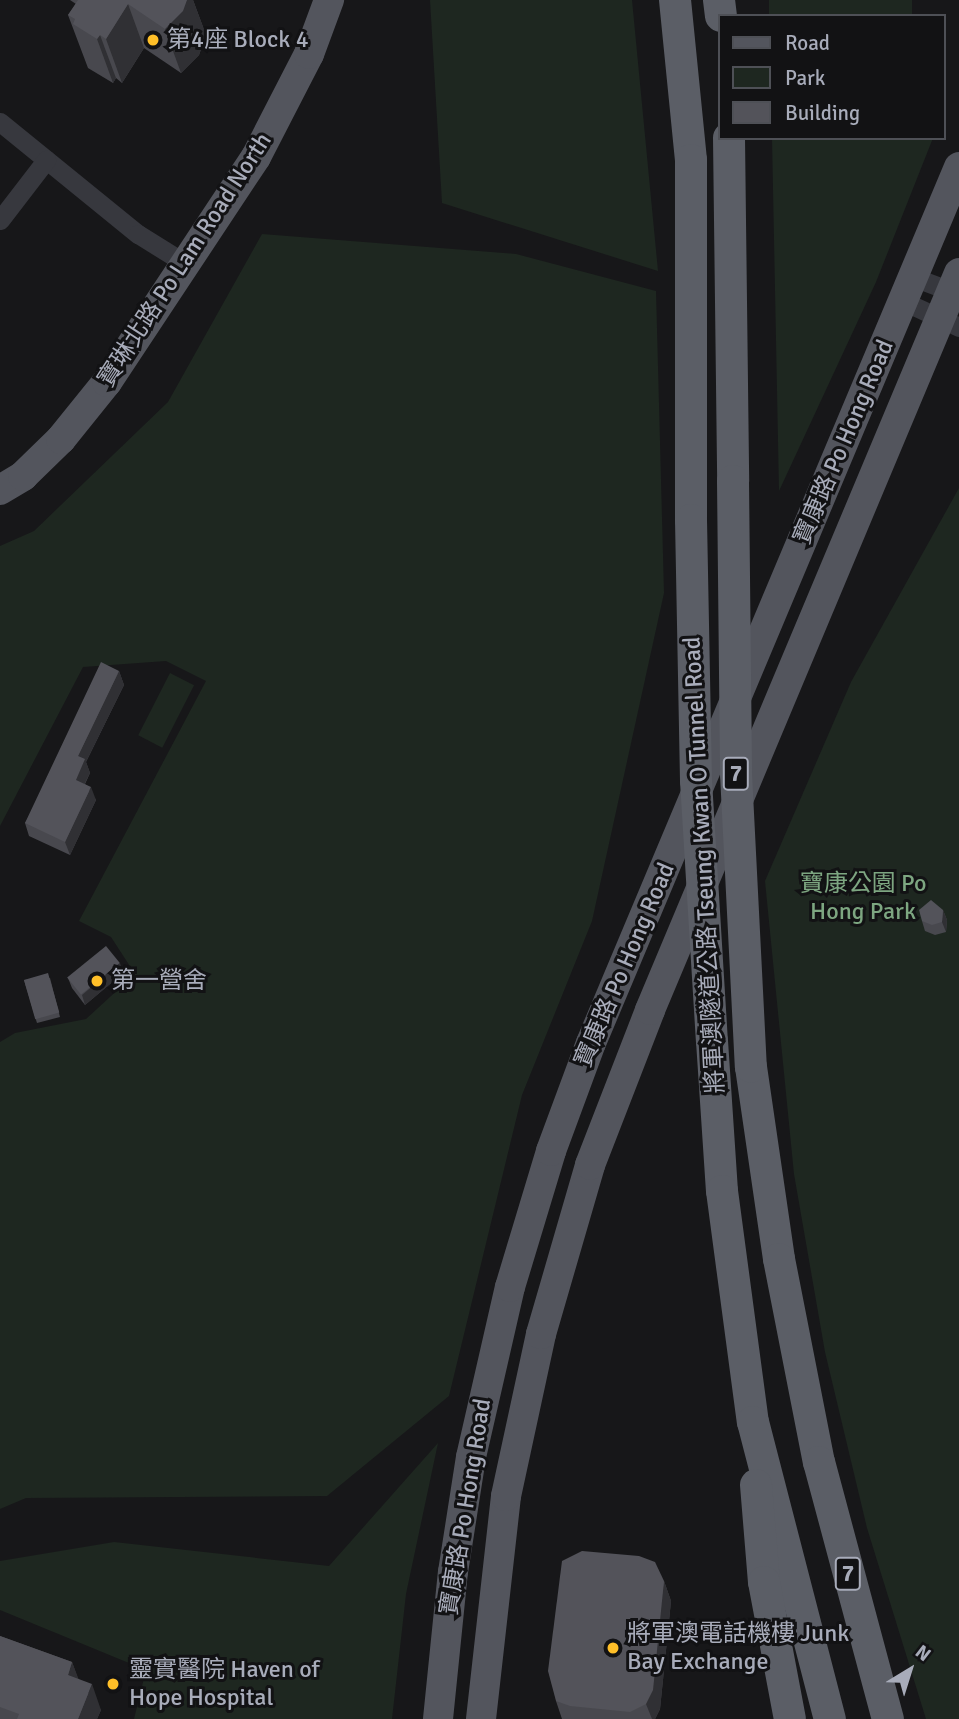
<!DOCTYPE html>
<meta charset="utf-8">
<style>
body{margin:0}
#map{position:relative;width:959px;height:1719px;overflow:hidden;background:#171719;font-family:Signika,"Noto Sans TC",sans-serif}
div>[style]{position:absolute}
[style*='--x']{left:calc(var(--x)*1px);top:calc(var(--y)*1px);width:calc(var(--w)*1px);rotate:calc(var(--a)*1deg)}
.green>*{inset:0;background:#1e2720;transform-origin:0 0}
.minor>*{height:19px;margin:-9.5px;padding:0 9.5px;transform-origin:9.5px;border-radius:9.5px;background:#37383e}
.primary>*{height:30px;margin:-15px;padding:0 15px;transform-origin:15px;border-radius:15px;background:#53555d}
.trunk>*{height:32px;margin:-16px;padding:0 16px;transform-origin:16px;border-radius:16px;background:#5b5e66}
.trunk-bridge>*{height:32px;margin:-16px;padding:0 16px;transform-origin:16px;border-radius:16px;background:#5b5e66}
.wall>*{inset:0;background:#48484e}
.shaded-wall>*{inset:0;background:#303034}
.building>*{inset:0;background:#53535a;transform-origin:0 0}
.dots>*{width:19px;height:19px;translate:-50% -50%;box-sizing:border-box;border:4px solid #121214;border-radius:50%}
span{translate:-50% -50%;white-space:nowrap;text-align:center;line-height:1.15;-webkit-text-stroke:6px #121214;paint-order:stroke}
.shield-label span{padding:2px 5px;background:#121214;border:2px solid;border-radius:5px;-webkit-text-stroke-width:0}
.shield-label{font-size:23px;color:#a8acba;font-weight:700}
.poi-label{font-size:24px;color:#a8acba}
.left{translate:0 -50%;text-align:left}
.street-label{font-size:24px;color:#a8acba}
.park-label{font-size:24px;color:#7da681}
.legend{position:absolute;left:718px;top:14px;width:228px;height:126px;box-sizing:border-box;background:#121214;border:2px solid #4e5056;margin:0;padding:9px 12px;list-style:none;font-size:21px;color:#a8acba}
.legend li{display:flex;align-items:center;gap:14px;height:35px}
.legend b{width:35px;border:2px solid #4e5056}
.north{position:absolute;left:875px;top:1635px;width:70px;height:70px;-webkit-text-stroke:5px #121214;paint-order:stroke;rotate:38deg;font-size:19px;font-weight:700;line-height:28px;text-align:center;color:#a8acba}
.north::after{content:'';display:block;margin:auto;width:24px;height:32px;background:#a8acba;clip-path:polygon(50% 0,100% 100%,50% 72%,0 100%)}
</style>
<div id="map">
<div class="green">
<i style="clip-path:polygon(430px 0,632px 0,658px 271px,442px 203px)"></i>
<i style="left:769px;top:0;width:143px;height:16px"></i>
<i style="clip-path:polygon(772px 138px,933px 138px,876px 282px,779px 491px)"></i>
<i style="clip-path:polygon(262px 234px,516px 254px,656px 291px,664px 593px,592px 921px,522px 1095px,449px 1396px,327px 1496px,26px 1498px,0 1509px,0 1042px,15px 1033px,86px 1019px,135px 974px,111px 937px,79px 921px,206px 681px,166px 661px,83px 667px,0 826px,0 546px,34px 531px,168px 402px)"></i>
<i style="clip-path:polygon(959px 488px,959px 1719px,926px 1719px,867px 1528px,825px 1352px,794px 1174px,765px 881px,851px 682px)"></i>
<i style="left:170px;top:673px;width:27px;height:70px;rotate:27deg"></i>
<i style="clip-path:polygon(438px 1443px,406px 1594px,392px 1719px,134px 1719px,146px 1670px,0 1610px,0 1561px,114px 1542px,329px 1566px)"></i>
</div>
<div class="minor">
<i style="--x:0;--y:122;--w:178;--a:39.1"></i>
<i style="--x:138;--y:234;--w:53;--a:31.9"></i>
<i style="--x:0;--y:220;--w:76;--a:-52.5"></i>
<i style="--x:913;--y:277;--w:49;--a:20.3"></i>
<i style="--x:903;--y:301;--w:62;--a:24.9"></i>
</div>
<div class="primary">
<i style="--x:0;--y:490;--w:27;--a:-31"></i>
<i style="--x:23;--y:476;--w:53;--a:-44.2"></i>
<i style="--x:61;--y:439;--w:73;--a:-51.1"></i>
<i style="--x:107;--y:382;--w:270;--a:-56.5"></i>
<i style="--x:256;--y:157;--w:116;--a:-62.8"></i>
<i style="--x:309;--y:54;--w:58;--a:-69.7"></i>
<i style="--x:438;--y:1719;--w:148;--a:-84.2"></i>
<i style="--x:453;--y:1572;--w:116;--a:-81.1"></i>
<i style="--x:471;--y:1457;--w:174;--a:-77.1"></i>
<i style="--x:510;--y:1287;--w:142;--a:-73.2"></i>
<i style="--x:551;--y:1151;--w:115;--a:-69.7"></i>
<i style="--x:591;--y:1043;--w:950;--a:-67.21"></i>
<i style="--x:481;--y:1719;--w:224;--a:-83.6"></i>
<i style="--x:506;--y:1496;--w:166;--a:-77.8"></i>
<i style="--x:541;--y:1334;--w:176;--a:-73.8"></i>
<i style="--x:590;--y:1165;--w:166;--a:-68.8"></i>
<i style="--x:650;--y:1010;--w:799;--a:-67.25"></i>
</div>
<div class="trunk">
<i style="--x:675;--y:0;--w:161;--a:84.3"></i>
<i style="--x:691;--y:160;--w:360;--a:90"></i>
<i style="--x:719;--y:0;--w:16;--a:83"></i>
<i style="--x:729;--y:138;--w:343;--a:89.3"></i>
<i style="--x:712;--y:1041;--w:150;--a:86.2"></i>
<i style="--x:722;--y:1191;--w:233;--a:82.4"></i>
<i style="--x:753;--y:1422;--w:307;--a:75.5"></i>
<i style="--x:751;--y:1067;--w:194;--a:81.7"></i>
<i style="--x:779;--y:1259;--w:207;--a:78.9"></i>
<i style="--x:819;--y:1462;--w:266;--a:75"></i>
<i style="--x:756;--y:1485;--w:97;--a:85.3"></i>
<i style="--x:764;--y:1582;--w:139;--a:79.3"></i>
</div>
<div class="trunk-bridge">
<i style="--x:733;--y:481;--w:293;--a:89.4"></i>
<i style="--x:736;--y:774;--w:293;--a:87.1"></i>
<i style="--x:691;--y:520;--w:261;--a:88.9"></i>
<i style="--x:696;--y:781;--w:260;--a:86.5"></i>
</div>
<div class="wall">
<i style="clip-path:polygon(70px 0,193px 0,206px 35px,199px 55px,181px 73px,144px 48px,122px 83px,116px 78px,113px 83px,88px 68px,68px 15px,76px 4px)"></i>
<i style="clip-path:polygon(119px 671px,124px 685px,86px 762px,90px 773px,85px 784px,96px 800px,70px 855px,29px 836px,25px 823px)"></i>
<i style="clip-path:polygon(943px 910px,947px 920px,946px 932px,935px 935px,925px 931px,922px 921px)"></i>
<i style="clip-path:polygon(123px 973px,85px 1005px,72px 988px,68px 978px)"></i>
<i style="clip-path:polygon(50px 978px,60px 1017px,37px 1023px,24px 980px)"></i>
<i style="clip-path:polygon(664px 1581px,671px 1601px,660px 1709px,655px 1719px,562px 1719px,556px 1701px)"></i>
<i style="clip-path:polygon(0 1636px,72px 1662px,78px 1679px,101px 1710px,97px 1719px,0 1719px)"></i>
</div>
<div class="shaded-wall">
<i style="clip-path:polygon(187px 0,193px 0,206px 35px,199px 55px,181px 73px,165px 29px)"></i>
<i style="clip-path:polygon(128px 4px,144px 48px,122px 83px,106px 39px)"></i>
<i style="clip-path:polygon(100px 35px,116px 78px,113px 83px,97px 39px)"></i>
<i style="clip-path:polygon(119px 671px,124px 685px,86px 762px,90px 773px,80px 793px,76px 780px,78px 756px)"></i>
<i style="clip-path:polygon(91px 787px,96px 800px,70px 855px,65px 842px)"></i>
<i style="clip-path:polygon(943px 910px,947px 920px,946px 932px,942px 922px)"></i>
<i style="clip-path:polygon(120px 963px,123px 973px,85px 1005px,82px 995px)"></i>
<i style="clip-path:polygon(664px 1581px,671px 1601px,660px 1709px,655px 1719px,652px 1719px,646px 1704px)"></i>
<i style="clip-path:polygon(72px 1662px,82px 1688px,68px 1675px)"></i>
<i style="clip-path:polygon(92px 1684px,101px 1710px,97px 1719px,78px 1719px)"></i>
</div>
<div class="building">
<i style="clip-path:polygon(78px 0,187px 0,183px 11px,165px 29px,128px 4px,106px 39px,100px 35px,97px 39px,73px 24px,75px 19px,68px 15px)"></i>
<i style="clip-path:polygon(101px 662px,119px 671px,78px 756px,85px 759px,76px 780px,91px 787px,65px 842px,25px 823px)"></i>
<i style="clip-path:polygon(931px 900px,943px 910px,942px 922px,932px 925px,922px 921px,919px 910px)"></i>
<i style="left:106px;top:946px;width:22px;height:50px;rotate:51deg"></i>
<i style="left:48px;top:973px;width:41px;height:25px;rotate:74deg"></i>
<i style="clip-path:polygon(582px 1551px,639px 1556px,655px 1562px,664px 1581px,653px 1690px,646px 1704px,630px 1712px,570px 1706px,556px 1701px,548px 1671px,562px 1561px)"></i>
<i style="clip-path:polygon(0 1636px,72px 1662px,68px 1675px,92px 1684px,78px 1719px,17px 1719px,19px 1714px,0 1707px)"></i>
</div>
<div class="dots">
<i style="left:153px;top:40px;background:#ffbf28"></i>
<i style="left:97px;top:981px;background:#ffbf28"></i>
<i style="left:613px;top:1648px;background:#ffbf28"></i>
<i style="left:113px;top:1684px;background:#ffbf28"></i>
</div>
<div class="shield-label">
<span style="left:736px;top:774px">7</span>
<span style="left:848px;top:1574px">7</span>
</div>
<div class="poi-label">
<span class="left" style="left:167px;top:40px">第4座 Block 4</span>
<span class="left" style="left:111px;top:981px">第一營舍</span>
<span class="left" style="left:627px;top:1648px">將軍澳電話機樓 Junk<br>Bay Exchange</span>
<span class="left" style="left:129px;top:1684px">靈實醫院 Haven of<br>Hope Hospital</span>
</div>
<div class="street-label">
<span style="left:185px;top:260px;rotate:-57deg">寶琳北路 Po Lam Road North</span>
<span style="left:844px;top:442px;rotate:-67deg">寶康路 Po Hong Road</span>
<span style="left:704px;top:865px;rotate:-93deg">將軍澳隧道公路 Tseung Kwan O Tunnel Road</span>
<span style="left:625px;top:965px;rotate:-67deg">寶康路 Po Hong Road</span>
<span style="left:466px;top:1507px;rotate:-81deg">寶康路 Po Hong Road</span>
</div>
<div class="park-label">
<span style="left:863px;top:898px">寶康公園 Po<br>Hong Park</span>
</div>
<ul class="legend">
<li><b style="height:9px;background:#53555d"></b>Road</li>
<li><b style="height:19px;background:#1e2720"></b>Park</li>
<li><b style="height:19px;background:#53535a"></b>Building</li>
</ul>
<div class="north">N</div>
</div>
